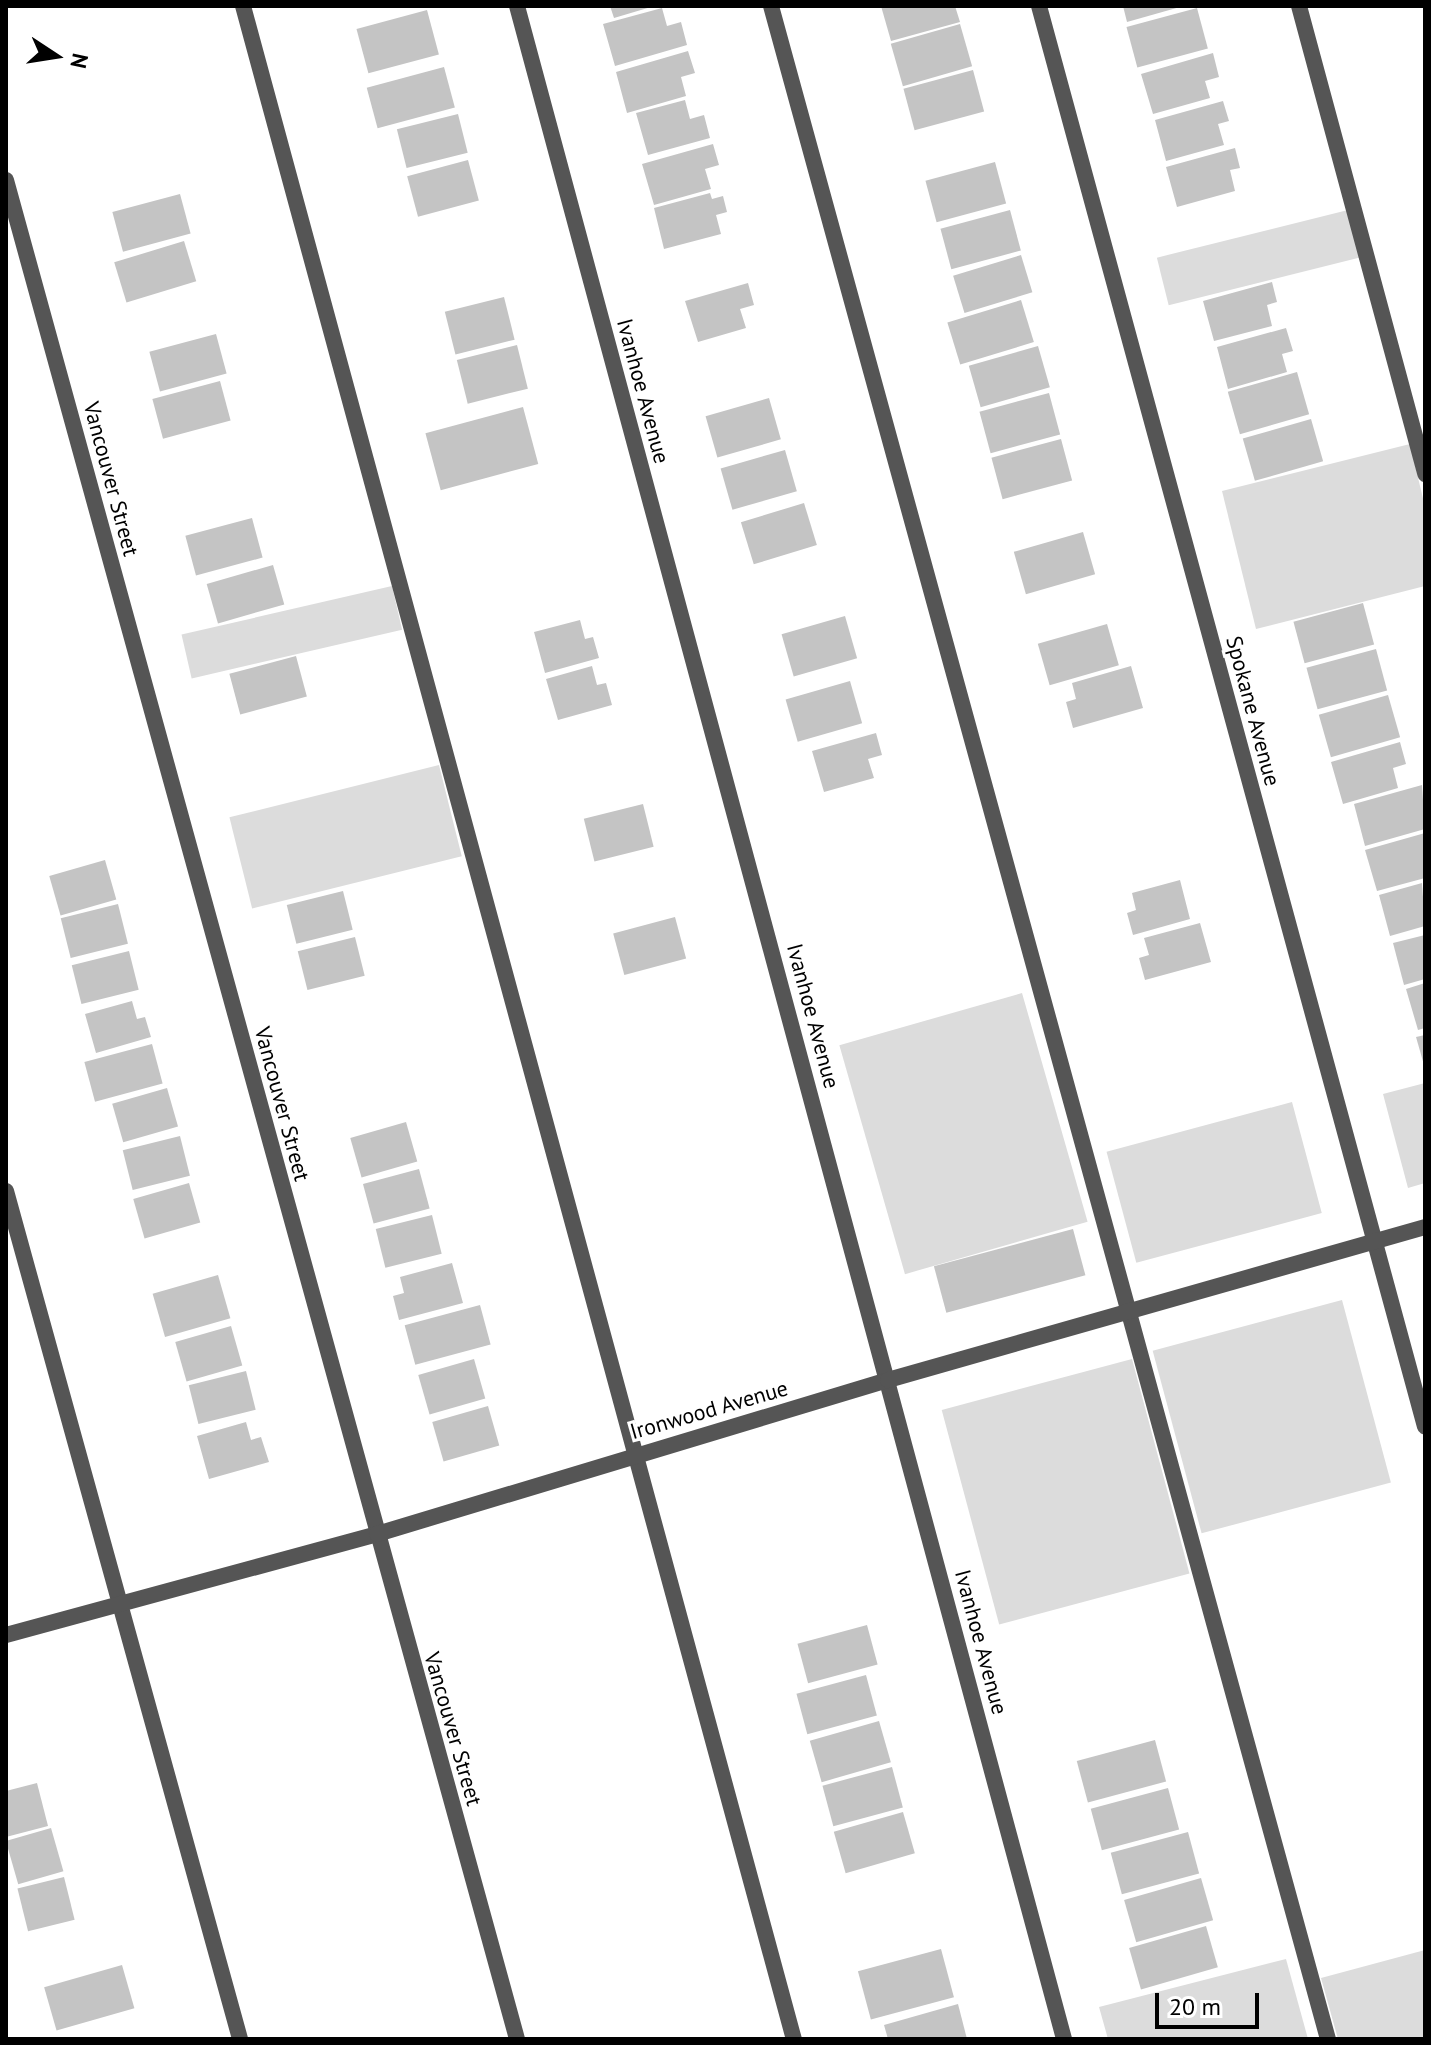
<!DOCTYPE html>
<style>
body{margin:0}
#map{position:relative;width:1431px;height:2045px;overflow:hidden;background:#fff;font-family:"PT Sans",sans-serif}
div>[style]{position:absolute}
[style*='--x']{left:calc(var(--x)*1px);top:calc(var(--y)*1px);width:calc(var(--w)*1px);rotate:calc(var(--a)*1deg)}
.green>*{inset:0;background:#dcdcdc;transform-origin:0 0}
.building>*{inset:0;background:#c4c4c4;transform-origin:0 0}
.lane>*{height:16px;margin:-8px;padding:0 8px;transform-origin:8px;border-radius:8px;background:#555}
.street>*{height:16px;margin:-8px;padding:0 8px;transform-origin:8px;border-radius:8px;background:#555}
span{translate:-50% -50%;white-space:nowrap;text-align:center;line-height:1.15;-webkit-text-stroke:6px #fff;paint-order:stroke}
.street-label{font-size:22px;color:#000}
.frame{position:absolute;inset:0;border:8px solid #000;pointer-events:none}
.north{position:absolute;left:16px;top:16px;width:80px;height:80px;-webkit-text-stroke:6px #fff;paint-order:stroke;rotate:102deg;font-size:22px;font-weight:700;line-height:32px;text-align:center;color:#000}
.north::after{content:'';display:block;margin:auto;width:28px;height:36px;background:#000;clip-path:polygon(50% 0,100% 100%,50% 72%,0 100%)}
.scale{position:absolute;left:1155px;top:1993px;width:104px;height:36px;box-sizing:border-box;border:4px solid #000;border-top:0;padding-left:10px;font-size:24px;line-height:28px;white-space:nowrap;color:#000;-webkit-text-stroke:6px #fff;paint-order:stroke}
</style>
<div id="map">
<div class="green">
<i style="left:1348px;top:210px;width:49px;height:197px;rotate:76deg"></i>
<i style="clip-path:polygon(1410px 444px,1425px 507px,1425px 586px,1256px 629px,1222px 491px)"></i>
<i style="left:392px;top:586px;width:45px;height:216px;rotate:77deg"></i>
<i style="left:439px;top:765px;width:94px;height:216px;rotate:76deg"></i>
<i style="left:1022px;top:993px;width:238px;height:190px;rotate:74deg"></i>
<i style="clip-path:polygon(1425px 1083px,1425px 1183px,1408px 1188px,1383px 1094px)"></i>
<i style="left:1292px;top:1102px;width:115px;height:192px;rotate:75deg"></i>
<i style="left:1342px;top:1300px;width:189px;height:196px;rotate:75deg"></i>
<i style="left:1132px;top:1359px;width:222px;height:197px;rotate:75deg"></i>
<i style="clip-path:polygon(1425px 1950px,1425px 2039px,1338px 2039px,1321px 1978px)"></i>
<i style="clip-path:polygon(1286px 1959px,1308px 2039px,1108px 2039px,1099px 2007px)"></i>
</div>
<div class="building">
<i style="clip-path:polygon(610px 6px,651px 6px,651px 7px,614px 18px)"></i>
<i style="clip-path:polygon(881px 6px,955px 6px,960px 22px,891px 41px)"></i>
<i style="clip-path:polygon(1123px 6px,1180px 6px,1180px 7px,1127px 22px)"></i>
<i style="clip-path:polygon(662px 8px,667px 26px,681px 22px,687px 45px,615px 66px,603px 24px)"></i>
<i style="left:1197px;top:8px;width:42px;height:73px;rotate:75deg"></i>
<i style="left:427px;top:10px;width:46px;height:73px;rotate:75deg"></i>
<i style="left:960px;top:24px;width:44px;height:72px;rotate:74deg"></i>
<i style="clip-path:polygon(688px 51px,695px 73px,681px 77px,686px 96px,627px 113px,616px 72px)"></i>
<i style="clip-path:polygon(1213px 53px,1219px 77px,1205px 81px,1210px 98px,1153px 114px,1141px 74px)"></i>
<i style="left:444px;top:67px;width:42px;height:80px;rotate:75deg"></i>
<i style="left:973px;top:70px;width:43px;height:72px;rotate:75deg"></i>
<i style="clip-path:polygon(685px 100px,690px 119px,704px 115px,710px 138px,648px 155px,636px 113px)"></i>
<i style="clip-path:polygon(1223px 101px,1229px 121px,1218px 124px,1224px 145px,1166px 161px,1155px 120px)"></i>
<i style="left:458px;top:114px;width:40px;height:63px;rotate:76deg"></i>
<i style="clip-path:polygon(713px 144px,719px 165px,705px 169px,711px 189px,654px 205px,642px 164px)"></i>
<i style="clip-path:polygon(1235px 148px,1240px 168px,1230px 170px,1235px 191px,1177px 207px,1166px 167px)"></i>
<i style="left:468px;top:160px;width:42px;height:63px;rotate:75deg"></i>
<i style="left:995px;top:162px;width:43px;height:72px;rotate:75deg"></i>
<i style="clip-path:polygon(710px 193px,712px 199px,723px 196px,727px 212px,716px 215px,721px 234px,664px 249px,654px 208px)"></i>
<i style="left:180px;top:194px;width:41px;height:70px;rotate:75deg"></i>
<i style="left:1010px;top:210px;width:42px;height:72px;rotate:75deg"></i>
<i style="left:184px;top:241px;width:42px;height:73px;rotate:73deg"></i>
<i style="left:1021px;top:255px;width:39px;height:71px;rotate:73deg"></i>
<i style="clip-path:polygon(1272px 282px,1277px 302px,1267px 305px,1272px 326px,1214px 341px,1203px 301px)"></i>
<i style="clip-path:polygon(748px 283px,754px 305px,740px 309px,746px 328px,698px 342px,685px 301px)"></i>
<i style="left:504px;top:297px;width:44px;height:61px;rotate:76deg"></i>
<i style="left:1021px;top:300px;width:44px;height:77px;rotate:73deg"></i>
<i style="clip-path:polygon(1286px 328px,1293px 351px,1282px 354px,1287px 372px,1228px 389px,1217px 347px)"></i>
<i style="left:216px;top:334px;width:41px;height:69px;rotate:75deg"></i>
<i style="left:517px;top:345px;width:45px;height:62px;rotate:76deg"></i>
<i style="left:1038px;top:346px;width:43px;height:72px;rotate:74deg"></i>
<i style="left:1297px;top:372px;width:44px;height:72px;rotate:74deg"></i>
<i style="left:220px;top:381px;width:41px;height:70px;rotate:75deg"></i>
<i style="left:1049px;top:393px;width:43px;height:72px;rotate:75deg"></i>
<i style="left:769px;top:398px;width:43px;height:66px;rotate:74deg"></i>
<i style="left:523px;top:407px;width:59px;height:101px;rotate:75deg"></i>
<i style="left:1311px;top:419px;width:44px;height:71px;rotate:74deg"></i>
<i style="left:1061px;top:439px;width:43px;height:72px;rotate:75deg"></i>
<i style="left:785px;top:450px;width:43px;height:67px;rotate:74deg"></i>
<i style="left:804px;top:503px;width:44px;height:66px;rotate:73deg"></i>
<i style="left:252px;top:518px;width:41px;height:69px;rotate:75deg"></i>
<i style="left:1083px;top:532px;width:44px;height:72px;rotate:74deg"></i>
<i style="left:273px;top:565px;width:41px;height:69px;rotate:74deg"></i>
<i style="left:1363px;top:603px;width:43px;height:72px;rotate:75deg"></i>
<i style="left:845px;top:616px;width:44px;height:66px;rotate:74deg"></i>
<i style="clip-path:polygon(580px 620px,585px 639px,593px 637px,599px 658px,545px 673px,534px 632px)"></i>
<i style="left:1107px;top:624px;width:43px;height:72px;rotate:74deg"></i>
<i style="left:1376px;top:649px;width:43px;height:72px;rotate:75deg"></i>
<i style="left:296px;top:656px;width:42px;height:69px;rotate:75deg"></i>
<i style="clip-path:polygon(592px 666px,597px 685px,606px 683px,612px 705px,558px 720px,546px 679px)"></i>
<i style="clip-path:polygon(1131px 666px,1143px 708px,1073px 728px,1066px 702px,1076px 699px,1072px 683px)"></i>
<i style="left:850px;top:681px;width:44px;height:67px;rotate:74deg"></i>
<i style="left:1388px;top:695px;width:44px;height:72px;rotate:74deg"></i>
<i style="clip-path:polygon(876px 733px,882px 755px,868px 759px,874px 778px,824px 792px,812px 751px)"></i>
<i style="clip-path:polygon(1400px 742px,1406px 764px,1393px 768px,1398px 788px,1343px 804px,1331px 762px)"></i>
<i style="clip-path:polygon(1422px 785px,1425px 829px,1365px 846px,1354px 804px)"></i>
<i style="left:643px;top:804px;width:44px;height:61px;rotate:76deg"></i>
<i style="clip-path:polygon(1425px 833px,1425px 878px,1377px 891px,1365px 850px)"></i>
<i style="left:105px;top:860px;width:41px;height:58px;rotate:74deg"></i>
<i style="clip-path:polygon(1180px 880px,1190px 919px,1133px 935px,1127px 913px,1136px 910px,1132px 893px)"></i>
<i style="clip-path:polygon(1422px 883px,1425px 926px,1390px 936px,1379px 895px)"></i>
<i style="left:343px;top:891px;width:40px;height:58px;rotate:76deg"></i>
<i style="left:118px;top:904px;width:41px;height:59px;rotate:76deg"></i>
<i style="left:675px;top:917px;width:43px;height:64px;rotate:75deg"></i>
<i style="clip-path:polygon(1200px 923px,1211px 962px,1145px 980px,1139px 958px,1149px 955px,1144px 938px)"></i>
<i style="clip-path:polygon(1425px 935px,1425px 979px,1404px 985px,1393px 943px)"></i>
<i style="left:355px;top:937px;width:40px;height:59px;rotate:76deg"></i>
<i style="left:129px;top:951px;width:40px;height:59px;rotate:76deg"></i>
<i style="clip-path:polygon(1425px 983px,1425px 1028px,1418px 1030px,1406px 989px)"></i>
<i style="clip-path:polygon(132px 1001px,137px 1019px,145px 1017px,151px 1037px,96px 1053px,85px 1014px)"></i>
<i style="clip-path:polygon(1425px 1035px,1425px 1065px,1424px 1065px,1416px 1037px)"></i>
<i style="left:152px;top:1044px;width:41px;height:70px;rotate:75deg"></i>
<i style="left:167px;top:1088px;width:40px;height:57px;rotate:74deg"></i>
<i style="left:406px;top:1122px;width:41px;height:58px;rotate:74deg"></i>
<i style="left:180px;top:1136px;width:41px;height:59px;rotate:76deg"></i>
<i style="left:419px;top:1169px;width:41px;height:58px;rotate:75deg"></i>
<i style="left:189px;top:1183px;width:41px;height:58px;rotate:74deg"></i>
<i style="left:432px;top:1215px;width:40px;height:58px;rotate:76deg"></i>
<i style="left:1073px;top:1229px;width:48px;height:144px;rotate:75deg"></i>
<i style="clip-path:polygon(452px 1263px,463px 1303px,399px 1320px,393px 1296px,404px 1293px,400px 1277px)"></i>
<i style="left:218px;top:1275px;width:45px;height:68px;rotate:74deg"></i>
<i style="left:480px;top:1305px;width:41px;height:78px;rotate:75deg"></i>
<i style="left:231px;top:1326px;width:41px;height:58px;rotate:74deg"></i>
<i style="left:474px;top:1359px;width:41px;height:58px;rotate:74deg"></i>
<i style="left:246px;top:1371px;width:40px;height:59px;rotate:76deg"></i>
<i style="left:488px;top:1406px;width:41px;height:58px;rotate:74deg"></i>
<i style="clip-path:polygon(246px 1422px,251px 1440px,261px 1437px,269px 1462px,209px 1479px,197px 1436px)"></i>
<i style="left:867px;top:1625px;width:41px;height:72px;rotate:75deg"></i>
<i style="left:866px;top:1675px;width:42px;height:72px;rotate:75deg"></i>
<i style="left:879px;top:1721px;width:43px;height:72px;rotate:74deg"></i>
<i style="left:1155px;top:1740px;width:43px;height:81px;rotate:75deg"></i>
<i style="left:892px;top:1767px;width:42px;height:72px;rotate:75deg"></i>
<i style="clip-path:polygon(37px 1783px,48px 1826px,6px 1837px,6px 1791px)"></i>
<i style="left:1168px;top:1788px;width:43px;height:80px;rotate:75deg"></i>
<i style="left:903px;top:1812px;width:43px;height:72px;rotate:74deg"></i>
<i style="left:51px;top:1828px;width:45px;height:47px;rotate:74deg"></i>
<i style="left:1188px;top:1832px;width:43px;height:80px;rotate:75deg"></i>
<i style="left:64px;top:1877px;width:44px;height:48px;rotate:76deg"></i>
<i style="left:1201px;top:1878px;width:44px;height:80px;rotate:74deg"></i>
<i style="left:1206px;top:1926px;width:43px;height:80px;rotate:74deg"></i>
<i style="left:941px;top:1949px;width:50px;height:86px;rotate:75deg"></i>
<i style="left:122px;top:1965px;width:45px;height:81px;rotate:74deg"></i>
<i style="clip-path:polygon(958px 2004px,967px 2039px,888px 2039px,884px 2025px)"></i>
</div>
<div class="lane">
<i style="--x:243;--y:6;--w:2106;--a:74.84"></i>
<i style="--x:771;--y:6;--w:2108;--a:74.68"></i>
<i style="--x:1299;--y:6;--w:485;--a:74.9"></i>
<i style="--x:6;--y:1191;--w:880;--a:74.57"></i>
</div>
<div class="street">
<i style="--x:517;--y:6;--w:2105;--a:74.94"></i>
<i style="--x:1039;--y:6;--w:1472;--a:74.8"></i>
<i style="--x:6;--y:180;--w:1928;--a:74.63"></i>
<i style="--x:6;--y:1635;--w:385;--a:-15.2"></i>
<i style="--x:377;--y:1534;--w:534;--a:-16.77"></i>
<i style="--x:888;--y:1380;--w:558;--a:-15.9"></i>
</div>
<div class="street-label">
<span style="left:643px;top:391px;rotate:75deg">Ivanhoe Avenue</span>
<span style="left:111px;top:479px;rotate:75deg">Vancouver Street</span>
<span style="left:1253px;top:711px;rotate:75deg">Spokane Avenue</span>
<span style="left:813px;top:1016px;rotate:75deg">Ivanhoe Avenue</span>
<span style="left:282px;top:1104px;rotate:75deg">Vancouver Street</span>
<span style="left:709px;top:1410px;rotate:-16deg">Ironwood Avenue</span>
<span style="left:981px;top:1642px;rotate:75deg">Ivanhoe Avenue</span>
<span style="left:453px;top:1729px;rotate:74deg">Vancouver Street</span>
</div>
<div class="frame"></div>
<div class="north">N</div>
<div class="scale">20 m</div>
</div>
